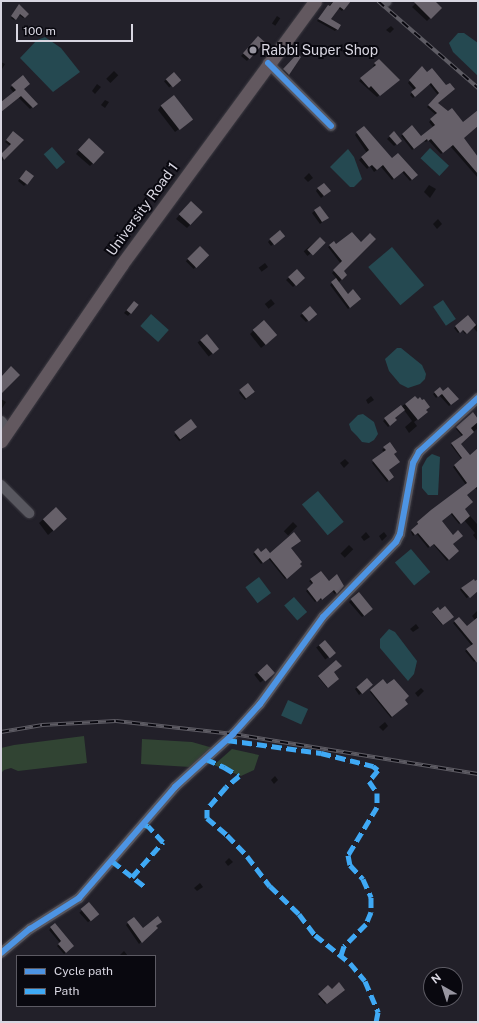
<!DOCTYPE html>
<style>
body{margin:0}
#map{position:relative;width:479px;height:1023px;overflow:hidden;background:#222029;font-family:"Public Sans",sans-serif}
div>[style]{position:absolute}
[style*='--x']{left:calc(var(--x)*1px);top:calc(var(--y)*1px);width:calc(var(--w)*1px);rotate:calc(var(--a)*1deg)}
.green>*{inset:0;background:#314433}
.water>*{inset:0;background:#254951;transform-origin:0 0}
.shadow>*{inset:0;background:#0007;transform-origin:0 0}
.building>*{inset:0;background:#666069;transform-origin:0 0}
.roads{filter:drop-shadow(0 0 1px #3d3b43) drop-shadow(0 0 1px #3d3b43)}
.minor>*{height:10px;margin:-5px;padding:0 5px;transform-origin:5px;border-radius:5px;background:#58575f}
.major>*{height:13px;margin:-6.5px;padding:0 6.5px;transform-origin:6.5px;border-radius:6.5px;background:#62585f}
.rail>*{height:4px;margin-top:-2px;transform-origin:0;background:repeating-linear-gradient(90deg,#09080f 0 8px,#5e5c64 0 16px);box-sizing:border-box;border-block:1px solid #5e5c64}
.quiet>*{height:5px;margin-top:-2.5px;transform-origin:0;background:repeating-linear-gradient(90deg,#3fa9f5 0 10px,transparent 0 15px)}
.cycleway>*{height:6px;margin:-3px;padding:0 3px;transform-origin:3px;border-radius:3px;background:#4d94e3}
.dots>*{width:11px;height:11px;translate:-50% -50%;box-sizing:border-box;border:2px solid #09080f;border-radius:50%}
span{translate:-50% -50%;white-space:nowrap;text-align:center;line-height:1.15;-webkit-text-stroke:4px #09080f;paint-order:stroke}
.poi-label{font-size:14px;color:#d8d6e1}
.left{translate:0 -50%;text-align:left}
.street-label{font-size:14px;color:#d8d6e1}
.frame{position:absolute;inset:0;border:2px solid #d8d6e1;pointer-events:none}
.legend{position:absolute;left:16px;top:955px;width:140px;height:52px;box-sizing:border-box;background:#09080f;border:1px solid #5c5a63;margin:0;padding:5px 7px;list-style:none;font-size:12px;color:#d8d6e1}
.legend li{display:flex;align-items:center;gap:8px;height:20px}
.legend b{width:20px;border:1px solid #5c5a63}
.north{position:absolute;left:423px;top:967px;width:40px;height:40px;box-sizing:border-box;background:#09080f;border:1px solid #5c5a63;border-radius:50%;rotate:321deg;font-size:11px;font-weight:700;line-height:16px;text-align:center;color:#d8d6e1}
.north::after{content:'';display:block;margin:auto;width:14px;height:18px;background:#9896a1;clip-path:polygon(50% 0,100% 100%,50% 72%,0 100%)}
.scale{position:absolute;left:16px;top:24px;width:117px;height:18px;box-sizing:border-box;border:2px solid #d8d6e1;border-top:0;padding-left:5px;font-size:12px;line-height:14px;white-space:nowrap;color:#d8d6e1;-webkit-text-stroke:3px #09080f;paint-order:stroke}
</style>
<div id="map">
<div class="green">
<i style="clip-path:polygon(84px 736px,87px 763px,18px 771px,11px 768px,4px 770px,1px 773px,1px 748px,14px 745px)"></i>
<i style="clip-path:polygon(142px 739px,192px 742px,213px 748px,190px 767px,141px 764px)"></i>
<i style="clip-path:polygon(232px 749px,259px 755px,254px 770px,241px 776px,214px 765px)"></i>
</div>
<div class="water">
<i style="clip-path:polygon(458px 33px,464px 33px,478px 43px,478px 76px,453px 52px,449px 43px)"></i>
<i style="clip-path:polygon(45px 37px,61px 48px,80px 72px,53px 92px,20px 58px,37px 40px)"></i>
<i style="left:52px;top:147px;width:20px;height:11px;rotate:49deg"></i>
<i style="left:430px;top:148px;width:26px;height:14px;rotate:43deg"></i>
<i style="clip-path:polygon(348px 149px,354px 157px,362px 179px,354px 187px,350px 187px,330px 167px)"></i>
<i style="left:392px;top:247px;width:50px;height:31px;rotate:50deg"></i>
<i style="left:443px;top:300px;width:23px;height:12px;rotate:56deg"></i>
<i style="left:151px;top:314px;width:24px;height:16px;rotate:42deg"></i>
<i style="clip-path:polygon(397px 348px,401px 348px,422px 365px,426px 374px,425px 379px,420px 384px,408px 388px,400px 384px,389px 371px,385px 359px)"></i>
<i style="clip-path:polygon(363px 414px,374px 422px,378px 434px,374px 440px,369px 443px,362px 442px,357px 436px,351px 430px,349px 424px,358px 415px)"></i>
<i style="clip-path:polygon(432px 454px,440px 457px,438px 495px,428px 495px,422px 488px,422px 467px,427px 458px)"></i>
<i style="left:318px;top:491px;width:40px;height:21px;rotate:50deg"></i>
<i style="left:411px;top:549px;width:30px;height:21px;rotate:50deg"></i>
<i style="left:259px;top:577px;width:20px;height:17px;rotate:53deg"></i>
<i style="left:294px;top:597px;width:20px;height:13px;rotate:49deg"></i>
<i style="clip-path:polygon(389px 629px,395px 632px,417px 661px,414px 674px,408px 681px,380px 648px,380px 639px)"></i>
<i style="left:288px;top:700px;width:22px;height:17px;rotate:24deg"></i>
</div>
<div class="shadow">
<i style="clip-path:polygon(333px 1px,350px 1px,342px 11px,338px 8px,329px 19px,337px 29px,335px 31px,317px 21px)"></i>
<i style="clip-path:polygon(418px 1px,433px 1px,440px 8px,427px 21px,412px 7px)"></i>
<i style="clip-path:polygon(19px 6px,28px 14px,23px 18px,18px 14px,14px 20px,11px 18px)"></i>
<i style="left:277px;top:16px;width:4px;height:9px;rotate:34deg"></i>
<i style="clip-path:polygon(391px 26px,394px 29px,390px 33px,386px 30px)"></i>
<i style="clip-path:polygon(258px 38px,263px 42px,247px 61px,241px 56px)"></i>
<i style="clip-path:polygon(297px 56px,292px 70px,287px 76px,283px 71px)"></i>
<i style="clip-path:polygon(379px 60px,396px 82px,377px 97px,359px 81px,374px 67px,373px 66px)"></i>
<i style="clip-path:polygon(1px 62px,5px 64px,2px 69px,1px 68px)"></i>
<i style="clip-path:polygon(422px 68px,427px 73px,446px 87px,437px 103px,463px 123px,478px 116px,478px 126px,463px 138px,478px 158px,478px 178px,450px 146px,441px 154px,428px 140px,426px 142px,424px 141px,412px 150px,401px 136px,412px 126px,421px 137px,433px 127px,429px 122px,436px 115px,427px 107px,438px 95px,429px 84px,413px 98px,410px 95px,414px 90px,408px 83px)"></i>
<i style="left:114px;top:71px;width:6px;height:11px;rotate:45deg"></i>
<i style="left:174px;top:73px;width:8px;height:13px;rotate:50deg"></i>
<i style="clip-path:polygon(23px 77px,23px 89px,36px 104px,30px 109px,18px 97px,1px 112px,1px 103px,14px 93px,10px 88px)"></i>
<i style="clip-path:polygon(97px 84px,101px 87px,95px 94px,92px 91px)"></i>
<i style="clip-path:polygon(105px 100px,109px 102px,105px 108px,101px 105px)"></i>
<i style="clip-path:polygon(161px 106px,188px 122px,175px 132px,158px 110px)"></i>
<i style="clip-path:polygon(13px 132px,23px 141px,2px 161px,1px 156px,10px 146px,5px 142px)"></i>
<i style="clip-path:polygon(357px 133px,392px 159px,416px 175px,410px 181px,402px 172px,392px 180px,381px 167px,374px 172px,370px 166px,367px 169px,359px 160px,367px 153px,355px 135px)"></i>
<i style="clip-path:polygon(394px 133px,401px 141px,394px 146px,387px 139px)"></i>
<i style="clip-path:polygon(85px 143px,93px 163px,90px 166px,76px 154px)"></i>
<i style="clip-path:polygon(24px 173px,26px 184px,24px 186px,18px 181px)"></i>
<i style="clip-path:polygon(309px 173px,313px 178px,308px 182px,304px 178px)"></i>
<i style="clip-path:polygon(429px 185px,436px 189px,430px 198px,424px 192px)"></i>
<i style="clip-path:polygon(318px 188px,327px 193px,321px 198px,316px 191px)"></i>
<i style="clip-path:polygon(187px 206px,190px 225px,187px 228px,176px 219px)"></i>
<i style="clip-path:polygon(320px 207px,325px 220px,320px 224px,312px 213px)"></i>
<i style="clip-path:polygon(438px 219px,442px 224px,437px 229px,433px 224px)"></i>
<i style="clip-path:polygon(281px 238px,271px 246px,268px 242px,270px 240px)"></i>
<i style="left:320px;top:238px;width:6px;height:21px;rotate:51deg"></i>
<i style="clip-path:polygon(330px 246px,355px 260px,343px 271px,346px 275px,338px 283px,348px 295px,358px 300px,348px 309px,330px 285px,337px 279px,332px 273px,341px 264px,328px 247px)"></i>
<i style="left:200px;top:247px;width:11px;height:20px;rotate:45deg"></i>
<i style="left:265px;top:263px;width:5px;height:8px;rotate:53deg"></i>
<i style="clip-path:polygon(297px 271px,301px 280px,293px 287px,286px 280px)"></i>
<i style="left:271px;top:299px;width:6px;height:8px;rotate:51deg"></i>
<i style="clip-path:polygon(134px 302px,137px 305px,128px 316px,124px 313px)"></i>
<i style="clip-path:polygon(303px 313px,313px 316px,306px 322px,300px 316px)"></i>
<i style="clip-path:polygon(468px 317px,475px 326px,478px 323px,478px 330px,477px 332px,473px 327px,465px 334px,462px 330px,458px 333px,454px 328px)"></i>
<i style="clip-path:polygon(253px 331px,272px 339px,261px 348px,250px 334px)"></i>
<i style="left:207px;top:335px;width:18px;height:12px;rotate:52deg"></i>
<i style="clip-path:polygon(440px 389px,443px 393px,457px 399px,449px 406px,439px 395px,436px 398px,433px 394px)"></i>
<i style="clip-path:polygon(241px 390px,252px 394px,245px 400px,239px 393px)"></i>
<i style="clip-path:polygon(371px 396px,374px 400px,368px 404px,366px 400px)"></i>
<i style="clip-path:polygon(1px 399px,6px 402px,1px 410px)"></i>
<i style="clip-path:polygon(418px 400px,422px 402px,425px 410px,423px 415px,414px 422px,417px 426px,409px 433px,405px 427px,412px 421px,404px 410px,394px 418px,394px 422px,388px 427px,383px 421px,405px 404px)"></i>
<i style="clip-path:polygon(473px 413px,478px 419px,478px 431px,477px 429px,460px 444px,470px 456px,478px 450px,478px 489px,477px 490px,475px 488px,466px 495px,464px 509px,477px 524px,478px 523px,478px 542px,473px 535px,475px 533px,464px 520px,459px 524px,450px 513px,441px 521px,452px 544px,458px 551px,447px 561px,433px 544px,428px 548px,416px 533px,413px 536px,411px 532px,418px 526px,417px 523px,466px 485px,453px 467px,462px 460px,451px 445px,462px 436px,456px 429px)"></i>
<i style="left:191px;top:421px;width:8px;height:22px;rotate:50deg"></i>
<i style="clip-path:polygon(390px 444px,393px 454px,388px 470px,391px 478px,387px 482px,372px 463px,384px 452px,382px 450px)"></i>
<i style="clip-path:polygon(345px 459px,349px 463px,344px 468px,340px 463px)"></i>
<i style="clip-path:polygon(56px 508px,62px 523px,48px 535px,39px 523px)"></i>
<i style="left:293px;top:522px;width:6px;height:13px;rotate:45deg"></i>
<i style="clip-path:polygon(366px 532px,370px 537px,364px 541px,361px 537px)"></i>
<i style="clip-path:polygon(384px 532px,387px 536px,382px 541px,379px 536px)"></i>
<i style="left:349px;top:545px;width:6px;height:12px;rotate:45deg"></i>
<i style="clip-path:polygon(290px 548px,300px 566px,285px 579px,268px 558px,261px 564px,253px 554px,258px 550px,261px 554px,269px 554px)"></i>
<i style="clip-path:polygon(321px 572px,329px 582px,342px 586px,335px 594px,332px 591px,321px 600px,319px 599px,315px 602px,306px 591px,313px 585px,309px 581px)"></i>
<i style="left:467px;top:584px;width:11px;height:9px;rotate:52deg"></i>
<i style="clip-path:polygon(359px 593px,370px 611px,362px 617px,349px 602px)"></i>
<i style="clip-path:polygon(438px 608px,453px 617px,442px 625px,432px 613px)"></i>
<i style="clip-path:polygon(478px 610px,478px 658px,474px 662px,465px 651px,472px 646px,453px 623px,459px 618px,467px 627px,475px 620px,472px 616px)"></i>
<i style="clip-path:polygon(416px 624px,419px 628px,413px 632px,410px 629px)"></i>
<i style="left:325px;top:641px;width:15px;height:11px;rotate:53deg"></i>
<i style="clip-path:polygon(336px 662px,333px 672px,338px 679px,327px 688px,318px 677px)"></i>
<i style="left:267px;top:665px;width:10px;height:16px;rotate:53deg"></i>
<i style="clip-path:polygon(367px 679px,370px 687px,359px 695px,355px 689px)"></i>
<i style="clip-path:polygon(383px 681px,407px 704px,391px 718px,370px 692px)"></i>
<i style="clip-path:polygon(421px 688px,424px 691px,418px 697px,415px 693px)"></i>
<i style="clip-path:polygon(385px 722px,388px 726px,383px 731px,379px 727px)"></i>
<i style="clip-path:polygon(275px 776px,278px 780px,274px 784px,271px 780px)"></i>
<i style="clip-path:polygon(229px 858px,233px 862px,228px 866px,225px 862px)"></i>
<i style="clip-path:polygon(200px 883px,203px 887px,197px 891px,194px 888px)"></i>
<i style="left:89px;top:904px;width:13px;height:13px;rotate:48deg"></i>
<i style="clip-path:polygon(134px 918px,143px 930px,155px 926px,156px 928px,139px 944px,126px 925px)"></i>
<i style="clip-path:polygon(55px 924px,71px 948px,64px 954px,57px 946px,60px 943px,49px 930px)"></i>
<i style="clip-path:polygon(124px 951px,128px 956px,118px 956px,120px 955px)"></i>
<i style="clip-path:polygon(328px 987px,332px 990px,344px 989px,325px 1004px,318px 996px)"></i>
</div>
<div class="building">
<i style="clip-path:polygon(331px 1px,351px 1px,344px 10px,340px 7px,331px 19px,341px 25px,338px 30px,318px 19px,328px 5px,330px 6px,333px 2px)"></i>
<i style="clip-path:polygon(413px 1px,435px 1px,442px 8px,431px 19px)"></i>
<i style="clip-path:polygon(19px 4px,29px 14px,25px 18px,20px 14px,16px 20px,11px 16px)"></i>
<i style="left:258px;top:36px;width:9px;height:23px;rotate:41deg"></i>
<i style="clip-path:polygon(297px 54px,301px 57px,289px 75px,283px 69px)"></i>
<i style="clip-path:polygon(379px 59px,400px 80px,380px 96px,371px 86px,369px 88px,360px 78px,376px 65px,374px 63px)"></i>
<i style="clip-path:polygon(422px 66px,427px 72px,432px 68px,446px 85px,450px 83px,455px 89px,438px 103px,448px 111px,452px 108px,463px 122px,478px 110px,478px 126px,464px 138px,478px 157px,478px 174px,453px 145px,443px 153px,431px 139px,428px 141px,427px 139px,414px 149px,402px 134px,412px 125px,421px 136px,435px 125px,430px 119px,437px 113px,428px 105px,439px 93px,431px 83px,415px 97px,411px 92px,416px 88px,409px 80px)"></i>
<i style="left:174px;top:72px;width:11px;height:11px;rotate:49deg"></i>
<i style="clip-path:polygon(23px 75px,30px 84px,24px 89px,38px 104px,33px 108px,21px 96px,1px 112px,1px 102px,16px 90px,11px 85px)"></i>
<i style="left:174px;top:95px;width:31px;height:17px;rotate:52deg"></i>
<i style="clip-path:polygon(364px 126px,392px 158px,398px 153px,418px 175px,412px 180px,404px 171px,394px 179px,383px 165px,377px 170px,372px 165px,369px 167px,361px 157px,369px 150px,356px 132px)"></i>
<i style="clip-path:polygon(13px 131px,24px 140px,4px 160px,1px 154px,11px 144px,6px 140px)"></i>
<i style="clip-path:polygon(394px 131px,402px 141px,397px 145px,389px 136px)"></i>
<i style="left:89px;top:138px;width:21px;height:16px;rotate:43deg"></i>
<i style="left:26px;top:170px;width:10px;height:11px;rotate:37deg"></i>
<i style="clip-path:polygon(324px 183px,331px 191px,324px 196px,317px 188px)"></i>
<i style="left:191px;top:201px;width:16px;height:18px;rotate:43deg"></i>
<i style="clip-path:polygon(320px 206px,329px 218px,322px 222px,314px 210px)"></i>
<i style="left:280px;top:230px;width:8px;height:14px;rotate:50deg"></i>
<i style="clip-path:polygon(352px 232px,361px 242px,370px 233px,376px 239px,344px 271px,347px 275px,342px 280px,333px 270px,342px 261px,329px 245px,334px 241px,336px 244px)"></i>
<i style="left:320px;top:237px;width:8px;height:18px;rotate:45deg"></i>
<i style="left:200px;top:246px;width:13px;height:18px;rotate:45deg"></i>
<i style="left:297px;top:269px;width:12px;height:12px;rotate:48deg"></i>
<i style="clip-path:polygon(336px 278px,348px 294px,353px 289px,361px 299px,350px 308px,331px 282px)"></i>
<i style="left:134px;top:301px;width:6px;height:12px;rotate:39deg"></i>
<i style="left:310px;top:306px;width:11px;height:11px;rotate:49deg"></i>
<i style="clip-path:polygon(468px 315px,476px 325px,467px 334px,463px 330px,460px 333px,455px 326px)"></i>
<i style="left:264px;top:320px;width:20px;height:15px;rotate:49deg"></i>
<i style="clip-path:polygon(207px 334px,219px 349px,213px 354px,200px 340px)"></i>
<i style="clip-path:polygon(11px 366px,20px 375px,1px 394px,1px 377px)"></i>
<i style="left:248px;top:383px;width:11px;height:11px;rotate:52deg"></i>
<i style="clip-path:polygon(440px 387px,443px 391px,448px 387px,459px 399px,451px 405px,442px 394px,438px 397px,434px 392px)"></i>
<i style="clip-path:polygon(415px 396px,418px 399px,420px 397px,422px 400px,424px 399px,430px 407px,426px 410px,428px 412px,418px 420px,405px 404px)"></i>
<i style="clip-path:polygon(401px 405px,405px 410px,395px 418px,397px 420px,390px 426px,384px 418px)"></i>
<i style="clip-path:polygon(473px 412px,478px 419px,478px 422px,471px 428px,474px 432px,461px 444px,470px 455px,478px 448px,478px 486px,467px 495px,473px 502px,465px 509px,470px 516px,461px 524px,452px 513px,442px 521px,453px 535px,458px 530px,463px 536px,453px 544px,459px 551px,449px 560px,434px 544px,430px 547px,418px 533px,415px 535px,411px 530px,418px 524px,417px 522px,431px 510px,467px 483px,454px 465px,462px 458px,451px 443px,463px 435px,456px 427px)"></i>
<i style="left:191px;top:419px;width:10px;height:21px;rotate:53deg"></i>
<i style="clip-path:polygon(390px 442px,397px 452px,394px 454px,400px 462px,389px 470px,394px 477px,389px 481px,372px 460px,386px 450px,383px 447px)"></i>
<i style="left:56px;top:507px;width:16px;height:18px;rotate:47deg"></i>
<i style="clip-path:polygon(294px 532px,301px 541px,291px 548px,302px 562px,300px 564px,302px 566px,287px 579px,270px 558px,263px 563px,254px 552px,258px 548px,261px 552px,266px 548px,270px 553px)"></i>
<i style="clip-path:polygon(321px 571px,329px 581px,337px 574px,344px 586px,337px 594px,334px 590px,322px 600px,321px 598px,317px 602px,307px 589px,313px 583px,310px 579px)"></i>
<i style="clip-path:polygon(474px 579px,475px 581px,478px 579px,478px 591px,470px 598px,461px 588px)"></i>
<i style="left:359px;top:592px;width:22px;height:11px;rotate:51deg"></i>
<i style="clip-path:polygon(445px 606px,454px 617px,443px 625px,432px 612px,438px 607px,440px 610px)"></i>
<i style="clip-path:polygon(459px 617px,467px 626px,478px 617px,478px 664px,466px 649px,473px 644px,454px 621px)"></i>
<i style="left:325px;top:640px;width:17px;height:8px;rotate:50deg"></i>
<i style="clip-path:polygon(336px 660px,342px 666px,334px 672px,339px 679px,328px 688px,318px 676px)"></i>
<i style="left:267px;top:664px;width:12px;height:13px;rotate:48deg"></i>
<i style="left:367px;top:678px;width:9px;height:14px;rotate:49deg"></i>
<i style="clip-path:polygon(383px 679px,387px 684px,394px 679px,409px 696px,405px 700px,408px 704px,392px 717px,370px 690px)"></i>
<i style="left:89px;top:902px;width:16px;height:11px;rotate:50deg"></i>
<i style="clip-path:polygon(158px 916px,162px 922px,156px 926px,158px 928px,142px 943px,127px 922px,134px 917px,143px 928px)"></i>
<i style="clip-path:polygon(55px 923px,74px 946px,66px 953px,58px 944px,61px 941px,50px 927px)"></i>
<i style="clip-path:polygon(339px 982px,345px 990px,327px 1004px,318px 994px,328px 985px,332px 989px)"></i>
</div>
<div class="roads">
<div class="minor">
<i style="--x:386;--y:2;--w:1;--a:-45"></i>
<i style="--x:268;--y:63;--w:89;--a:45"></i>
<i style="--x:1;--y:421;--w:13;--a:51"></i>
<i style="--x:1;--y:485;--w:40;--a:45"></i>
<i style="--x:1;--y:953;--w:38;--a:-40"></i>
<i style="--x:30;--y:929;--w:58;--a:-32.3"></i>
<i style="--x:79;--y:898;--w:147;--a:-49.1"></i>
<i style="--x:175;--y:787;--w:79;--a:-42.4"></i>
<i style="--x:233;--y:734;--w:40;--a:-48"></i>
<i style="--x:260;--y:704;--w:107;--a:-54.1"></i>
<i style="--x:323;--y:617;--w:105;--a:-45.8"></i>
<i style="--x:396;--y:542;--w:9;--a:-63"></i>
<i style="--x:400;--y:534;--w:72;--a:-79.6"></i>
<i style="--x:413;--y:463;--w:13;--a:-61"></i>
<i style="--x:419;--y:452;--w:80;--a:-42.5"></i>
</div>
<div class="major">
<i style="--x:1;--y:441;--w:214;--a:-55.6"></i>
<i style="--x:122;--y:264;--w:326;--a:-53.7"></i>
</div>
</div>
<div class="rail">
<i style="--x:378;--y:1;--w:133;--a:41"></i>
<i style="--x:1;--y:732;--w:42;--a:-9.7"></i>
<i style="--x:42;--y:725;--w:74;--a:-3.1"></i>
<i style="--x:116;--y:721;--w:118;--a:6.3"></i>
<i style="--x:233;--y:734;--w:248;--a:9.3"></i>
</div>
<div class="quiet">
<i style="--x:227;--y:740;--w:95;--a:7.9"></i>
<i style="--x:321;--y:753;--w:54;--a:14"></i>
<i style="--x:373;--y:766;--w:6;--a:39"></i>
<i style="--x:378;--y:770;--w:14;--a:129"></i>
<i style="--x:369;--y:781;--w:14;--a:56"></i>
<i style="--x:377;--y:793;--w:14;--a:90"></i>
<i style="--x:377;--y:807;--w:56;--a:121.1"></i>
<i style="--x:348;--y:855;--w:10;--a:79"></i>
<i style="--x:350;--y:865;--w:19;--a:47"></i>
<i style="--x:363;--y:879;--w:20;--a:66"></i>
<i style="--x:371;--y:897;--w:15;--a:90"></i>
<i style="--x:371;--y:912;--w:13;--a:113"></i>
<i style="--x:366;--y:924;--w:31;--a:135"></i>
<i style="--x:344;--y:946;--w:9;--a:108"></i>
<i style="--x:206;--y:759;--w:20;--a:24"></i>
<i style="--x:224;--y:767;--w:17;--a:31"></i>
<i style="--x:239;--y:776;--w:17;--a:140"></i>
<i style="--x:226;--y:787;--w:29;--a:131"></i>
<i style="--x:207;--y:809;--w:9;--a:90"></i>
<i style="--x:207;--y:818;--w:26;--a:40"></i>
<i style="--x:227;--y:835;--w:29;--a:46"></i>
<i style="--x:247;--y:856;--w:38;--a:53"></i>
<i style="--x:270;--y:886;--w:40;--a:44"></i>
<i style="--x:299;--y:914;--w:26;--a:53"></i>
<i style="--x:315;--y:935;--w:45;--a:38.7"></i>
<i style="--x:350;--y:963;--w:23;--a:50"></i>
<i style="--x:365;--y:981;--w:34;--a:67"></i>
<i style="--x:378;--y:1012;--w:10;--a:101"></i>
<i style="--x:112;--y:861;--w:41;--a:38"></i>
<i style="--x:132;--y:877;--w:47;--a:-48.5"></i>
<i style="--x:163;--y:842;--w:22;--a:-133"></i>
<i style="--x:148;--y:826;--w:5;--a:-158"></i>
</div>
<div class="cycleway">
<i style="--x:268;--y:63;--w:89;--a:45"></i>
<i style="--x:1;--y:953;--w:38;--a:-40"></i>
<i style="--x:30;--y:929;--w:58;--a:-32.3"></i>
<i style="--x:79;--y:898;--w:147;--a:-49.1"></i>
<i style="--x:175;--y:787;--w:79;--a:-42.4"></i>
<i style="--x:233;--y:734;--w:40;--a:-48"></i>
<i style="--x:260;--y:704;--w:107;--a:-54.1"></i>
<i style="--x:323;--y:617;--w:105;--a:-45.8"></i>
<i style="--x:396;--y:542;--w:9;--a:-63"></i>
<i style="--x:400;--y:534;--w:72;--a:-79.6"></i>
<i style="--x:413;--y:463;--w:13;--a:-61"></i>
<i style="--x:419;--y:452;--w:80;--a:-42.5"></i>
</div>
<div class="dots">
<i style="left:253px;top:50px;background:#9896a1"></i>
</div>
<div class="poi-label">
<span class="left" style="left:261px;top:50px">Rabbi Super Shop</span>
</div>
<div class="street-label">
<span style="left:142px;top:209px;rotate:-54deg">University Road 1</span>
</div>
<div class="frame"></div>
<ul class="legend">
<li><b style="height:5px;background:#4d94e3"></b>Cycle path</li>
<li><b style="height:5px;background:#3fa9f5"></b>Path</li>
</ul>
<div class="north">N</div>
<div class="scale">100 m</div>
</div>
